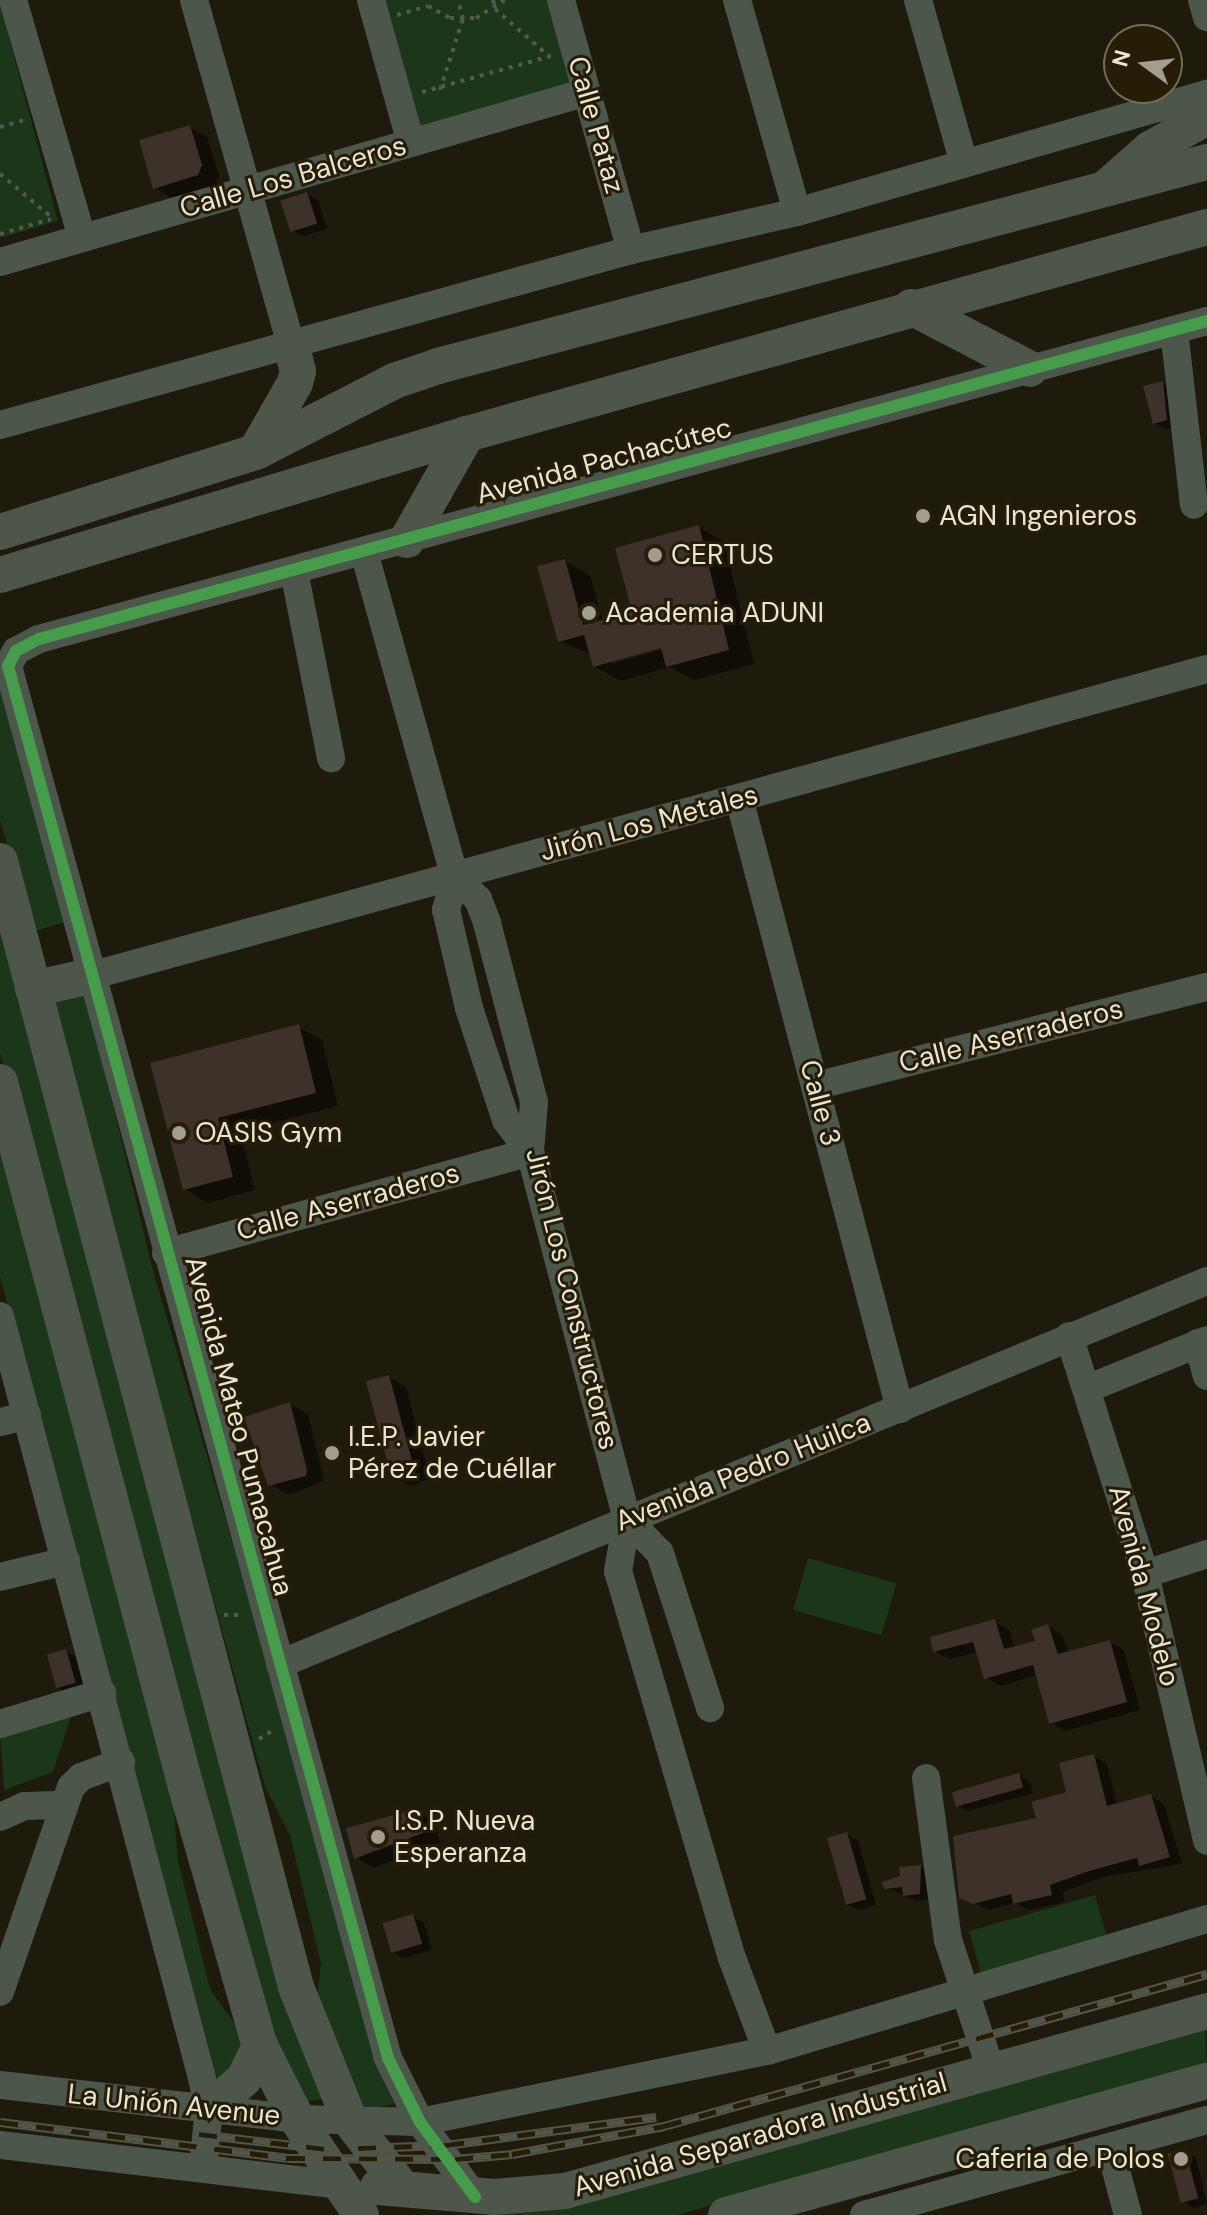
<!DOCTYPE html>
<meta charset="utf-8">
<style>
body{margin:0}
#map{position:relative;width:1207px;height:2215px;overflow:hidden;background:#1e1a0c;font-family:"DM Sans",sans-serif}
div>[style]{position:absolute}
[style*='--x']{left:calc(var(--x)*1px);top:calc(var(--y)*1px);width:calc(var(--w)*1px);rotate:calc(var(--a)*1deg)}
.green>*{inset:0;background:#1b3619;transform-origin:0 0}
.shadow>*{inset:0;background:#0007}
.building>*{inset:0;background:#3d3129;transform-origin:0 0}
.path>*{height:4px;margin-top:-2px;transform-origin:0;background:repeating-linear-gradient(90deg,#54594e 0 4px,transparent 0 10px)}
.minor>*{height:28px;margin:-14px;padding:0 14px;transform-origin:14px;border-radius:14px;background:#4d564b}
.major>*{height:36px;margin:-18px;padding:0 18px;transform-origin:18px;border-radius:18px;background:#4d5648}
.rail>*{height:9px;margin-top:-4.5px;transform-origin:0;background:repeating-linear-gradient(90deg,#251d05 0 18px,#525649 0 36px);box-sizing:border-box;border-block:2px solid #525649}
.cycleway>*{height:12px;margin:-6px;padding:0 6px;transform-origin:6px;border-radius:6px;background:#469c4c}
.dots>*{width:22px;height:22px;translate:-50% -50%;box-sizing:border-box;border:4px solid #251d05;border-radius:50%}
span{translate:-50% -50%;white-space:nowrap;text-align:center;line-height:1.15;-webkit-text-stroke:6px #251d05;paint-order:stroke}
.street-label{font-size:28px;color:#e9e4d5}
.poi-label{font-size:28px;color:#e9e4d5}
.left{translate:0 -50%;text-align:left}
.right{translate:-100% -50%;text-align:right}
.north{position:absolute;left:1103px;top:24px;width:80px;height:80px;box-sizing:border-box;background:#251d05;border:2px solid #736d58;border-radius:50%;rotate:285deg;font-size:22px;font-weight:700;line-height:32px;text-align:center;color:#e9e4d5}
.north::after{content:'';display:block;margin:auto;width:28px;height:36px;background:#a29d8f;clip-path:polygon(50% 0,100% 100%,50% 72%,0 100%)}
</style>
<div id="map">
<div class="green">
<i style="clip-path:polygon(382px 0,549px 0,572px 85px,423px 127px,417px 124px)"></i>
<i style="clip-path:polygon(1px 8px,58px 221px,0 238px,0 9px)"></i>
<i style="clip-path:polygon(0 686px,68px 921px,32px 932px,0 820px)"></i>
<i style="clip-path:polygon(0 871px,326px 2099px,286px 2104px,0 1053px)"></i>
<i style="clip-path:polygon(84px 985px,152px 1267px,396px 2103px,377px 2108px,359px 2105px,317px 1998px,321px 1964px,290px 1835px,265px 1787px,48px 995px)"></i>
<i style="clip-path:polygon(0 1117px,172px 1786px,178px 1861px,210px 1989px,239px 2030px,243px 2050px,237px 2067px,218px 2081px,0 1277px)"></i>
<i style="left:808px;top:1558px;width:92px;height:54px;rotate:16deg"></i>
<i style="clip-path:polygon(73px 1710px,53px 1772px,4px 1790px,0 1733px)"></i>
<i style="left:1095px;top:1895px;width:45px;height:131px;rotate:74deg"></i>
<i style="clip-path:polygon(1205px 2022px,1207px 2072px,676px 2215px,502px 2215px,499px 2204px)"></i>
</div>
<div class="shadow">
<i style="clip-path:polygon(190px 127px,207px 137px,219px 176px,216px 184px,172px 198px,155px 188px)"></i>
<i style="clip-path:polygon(307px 194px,318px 200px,327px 229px,303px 236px,291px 230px)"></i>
<i style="clip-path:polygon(1162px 383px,1174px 390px,1178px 426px,1166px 429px,1154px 423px)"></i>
<i style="clip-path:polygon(evenodd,699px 527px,724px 542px,754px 664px,694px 680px,670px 667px,620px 681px,594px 666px,591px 654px,559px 641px,565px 561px,590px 576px,603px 622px,635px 613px,699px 527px,670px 643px,671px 647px,612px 664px,612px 660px,670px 643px)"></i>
<i style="clip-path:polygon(298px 1027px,322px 1040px,338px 1106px,240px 1131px,255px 1190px,208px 1203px,185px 1189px,153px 1064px)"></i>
<i style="clip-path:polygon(389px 1377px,406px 1387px,430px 1478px,411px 1486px,393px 1476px)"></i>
<i style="clip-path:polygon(290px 1404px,308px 1414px,324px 1481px,288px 1495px,270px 1484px)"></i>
<i style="clip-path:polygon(995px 1622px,1009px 1630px,1014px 1648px,1037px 1642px,1048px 1626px,1062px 1635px,1069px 1653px,1110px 1642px,1124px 1650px,1140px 1710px,1065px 1731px,1051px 1723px,1038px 1675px,1000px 1686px,985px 1677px,978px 1652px,949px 1659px,935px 1651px)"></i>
<i style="clip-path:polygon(66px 1651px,77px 1658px,86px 1689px,69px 1694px,58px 1688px)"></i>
<i style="clip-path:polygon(1094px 1756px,1107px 1764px,1117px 1805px,1151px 1796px,1164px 1804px,1182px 1864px,1103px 1877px,1063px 1892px,1065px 1902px,1028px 1910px,1016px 1903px,988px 1910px,961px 1897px,1068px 1793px)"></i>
<i style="clip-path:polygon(1019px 1775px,1030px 1782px,1033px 1793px,968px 1811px,957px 1805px)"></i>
<i style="clip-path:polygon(417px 1812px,434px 1822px,440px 1843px,373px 1868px,356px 1857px)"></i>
<i style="clip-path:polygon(847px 1834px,858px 1841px,876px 1905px,859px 1910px,847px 1904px)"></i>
<i style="clip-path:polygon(920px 1867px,931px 1873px,930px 1900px,916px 1901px,885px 1887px)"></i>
<i style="clip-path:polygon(413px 1916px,424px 1923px,432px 1950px,403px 1958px,392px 1952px)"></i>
<i style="clip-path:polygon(1185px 2151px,1196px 2158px,1207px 2204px,1194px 2208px,1182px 2201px)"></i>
</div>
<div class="building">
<i style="clip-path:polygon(190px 125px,202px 165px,198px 175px,153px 189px,139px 140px)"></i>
<i style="left:307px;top:192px;width:33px;height:28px;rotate:72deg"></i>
<i style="clip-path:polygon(1163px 381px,1167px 420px,1153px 424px,1143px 386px)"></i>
<i style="clip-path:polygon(699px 525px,729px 650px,666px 667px,661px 648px,593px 667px,584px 635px,558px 642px,537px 566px,565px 559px,583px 625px,632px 612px,615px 548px)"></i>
<i style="clip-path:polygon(299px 1024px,316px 1093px,218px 1118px,233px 1177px,183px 1190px,150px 1063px)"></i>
<i style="left:389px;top:1375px;width:96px;height:24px;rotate:75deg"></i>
<i style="clip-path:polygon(290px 1402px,307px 1470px,306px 1476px,268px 1486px,244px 1417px)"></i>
<i style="clip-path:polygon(995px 1619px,1004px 1649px,1035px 1641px,1031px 1630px,1048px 1624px,1058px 1654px,1110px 1640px,1127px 1702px,1049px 1724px,1033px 1665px,984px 1679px,973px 1642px,933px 1652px,930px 1637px)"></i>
<i style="left:66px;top:1649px;width:35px;height:20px;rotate:74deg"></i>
<i style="clip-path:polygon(1094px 1754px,1107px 1806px,1151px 1794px,1170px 1857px,1139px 1866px,1137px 1858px,1089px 1871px,1050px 1885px,1052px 1895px,1013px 1904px,1011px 1894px,973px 1904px,959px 1898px,953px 1836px,1036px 1818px,1031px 1802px,1066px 1792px,1059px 1763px)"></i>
<i style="left:1019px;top:1773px;width:15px;height:70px;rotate:74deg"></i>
<i style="clip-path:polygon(417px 1809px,423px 1833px,354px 1859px,346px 1828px)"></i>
<i style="left:847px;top:1832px;width:70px;height:21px;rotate:74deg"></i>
<i style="clip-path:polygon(921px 1865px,920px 1894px,903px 1896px,902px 1887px,884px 1889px,882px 1882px,900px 1876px,899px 1867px)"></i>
<i style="left:413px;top:1914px;width:31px;height:32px;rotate:73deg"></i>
<i style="left:1185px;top:2149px;width:51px;height:18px;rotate:75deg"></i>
</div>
<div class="path">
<i style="--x:493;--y:0;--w:9;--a:77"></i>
<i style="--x:495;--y:9;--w:73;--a:41.1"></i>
<i style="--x:397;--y:15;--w:32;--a:-16"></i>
<i style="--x:428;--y:6;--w:25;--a:29"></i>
<i style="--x:450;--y:18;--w:26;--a:0"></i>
<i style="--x:476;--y:18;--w:34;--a:-32"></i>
<i style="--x:440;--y:90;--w:75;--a:-72.1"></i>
<i style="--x:463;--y:19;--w:20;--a:-105"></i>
<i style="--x:422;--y:92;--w:134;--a:-15.6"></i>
<i style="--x:0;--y:127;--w:26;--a:-16"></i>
<i style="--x:0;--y:174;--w:65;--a:40"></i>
<i style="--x:0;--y:234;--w:53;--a:-16.4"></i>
<i style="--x:224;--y:1615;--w:19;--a:0"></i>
<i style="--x:259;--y:1739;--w:19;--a:-32"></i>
</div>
<div class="minor">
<i style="--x:13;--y:0;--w:248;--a:73.8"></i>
<i style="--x:194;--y:0;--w:358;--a:74.3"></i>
<i style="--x:371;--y:0;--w:148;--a:74.4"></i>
<i style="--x:561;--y:0;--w:260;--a:74.4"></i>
<i style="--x:737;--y:0;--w:220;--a:74.2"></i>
<i style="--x:918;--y:0;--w:170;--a:74.3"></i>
<i style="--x:1202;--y:0;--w:18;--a:74"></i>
<i style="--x:0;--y:262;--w:611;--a:-16.15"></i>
<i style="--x:1174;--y:330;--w:176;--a:83.5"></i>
<i style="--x:0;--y:425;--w:655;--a:-15.5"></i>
<i style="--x:631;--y:250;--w:170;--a:-12.9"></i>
<i style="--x:797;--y:212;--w:427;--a:-16.1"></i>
<i style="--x:364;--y:552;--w:337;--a:74.4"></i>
<i style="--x:455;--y:877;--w:32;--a:44"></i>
<i style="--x:478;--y:899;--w:26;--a:69"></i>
<i style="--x:487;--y:923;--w:185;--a:75.3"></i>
<i style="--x:534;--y:1102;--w:50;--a:94.6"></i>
<i style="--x:530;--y:1152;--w:380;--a:75.2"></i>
<i style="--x:627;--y:1519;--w:53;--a:99.8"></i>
<i style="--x:618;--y:1571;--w:403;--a:73.6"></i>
<i style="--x:732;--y:1958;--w:99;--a:69.4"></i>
<i style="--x:294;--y:571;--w:191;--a:78.8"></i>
<i style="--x:739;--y:798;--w:632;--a:75.24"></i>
<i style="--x:90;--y:976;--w:1158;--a:-15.37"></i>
<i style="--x:815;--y:1086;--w:404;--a:-14.2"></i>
<i style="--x:166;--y:1253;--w:378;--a:-15.5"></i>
<i style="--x:530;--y:1152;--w:40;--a:-127"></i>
<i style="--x:506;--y:1120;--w:118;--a:-108.3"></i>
<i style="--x:469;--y:1008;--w:101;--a:-103.2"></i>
<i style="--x:446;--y:910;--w:34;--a:-75"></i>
<i style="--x:0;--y:1316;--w:784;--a:75.15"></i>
<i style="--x:201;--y:2074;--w:36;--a:77"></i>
<i style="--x:209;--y:2109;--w:58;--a:95.9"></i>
<i style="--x:1069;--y:1336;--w:250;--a:72.3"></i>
<i style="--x:1145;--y:1574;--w:274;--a:76.9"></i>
<i style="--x:1198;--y:1343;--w:34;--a:75"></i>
<i style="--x:1089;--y:1388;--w:127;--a:-22.1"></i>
<i style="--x:0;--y:1422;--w:28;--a:-13"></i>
<i style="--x:627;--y:1519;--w:47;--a:45.9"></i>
<i style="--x:660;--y:1553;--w:163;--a:72.1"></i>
<i style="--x:1145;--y:1574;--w:65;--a:-17.9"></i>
<i style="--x:0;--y:1577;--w:68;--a:-13.6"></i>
<i style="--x:280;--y:1664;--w:1003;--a:-22.45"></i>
<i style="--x:0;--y:1724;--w:107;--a:-16.9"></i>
<i style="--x:926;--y:1778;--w:163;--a:82.3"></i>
<i style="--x:948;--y:1940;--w:137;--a:71.7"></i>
<i style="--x:0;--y:1817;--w:27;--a:-24"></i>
<i style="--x:25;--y:1806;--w:38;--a:-2"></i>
<i style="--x:0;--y:1992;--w:217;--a:-70.9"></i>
<i style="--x:71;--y:1787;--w:14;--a:-45"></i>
<i style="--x:81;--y:1777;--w:43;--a:-20.6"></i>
<i style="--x:0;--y:2085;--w:299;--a:6.5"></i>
<i style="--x:297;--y:2119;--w:123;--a:1.4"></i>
<i style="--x:420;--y:2122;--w:354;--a:-11.6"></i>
<i style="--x:767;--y:2051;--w:459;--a:-16.7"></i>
<i style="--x:0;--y:2145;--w:344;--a:6.7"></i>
<i style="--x:1110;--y:2148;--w:69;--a:75"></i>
<i style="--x:475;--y:2197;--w:93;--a:-126.3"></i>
<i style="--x:420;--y:2122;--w:72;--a:-116.6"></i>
<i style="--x:388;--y:2058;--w:1443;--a:-105.27"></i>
<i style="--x:8;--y:666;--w:17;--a:-62"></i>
<i style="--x:16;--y:651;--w:26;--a:-28"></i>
<i style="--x:39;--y:639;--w:1211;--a:-15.23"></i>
<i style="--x:864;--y:2215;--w:356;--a:-15.5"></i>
</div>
<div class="major">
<i style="--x:1108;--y:186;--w:56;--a:-41.4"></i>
<i style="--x:1150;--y:149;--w:65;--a:-29.3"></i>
<i style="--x:911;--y:307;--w:134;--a:27.5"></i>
<i style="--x:256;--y:451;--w:78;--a:-60.2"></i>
<i style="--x:295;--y:383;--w:12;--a:-76"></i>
<i style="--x:298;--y:371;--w:27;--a:-105"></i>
<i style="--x:0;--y:532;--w:268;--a:-17.4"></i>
<i style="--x:256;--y:452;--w:155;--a:-27.2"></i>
<i style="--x:394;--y:381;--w:46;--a:-18.8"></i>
<i style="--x:438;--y:366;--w:796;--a:-14.86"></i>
<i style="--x:407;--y:540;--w:122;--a:-60.5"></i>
<i style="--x:0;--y:575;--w:488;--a:-16.8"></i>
<i style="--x:467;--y:434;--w:768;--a:-15.63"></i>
<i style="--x:0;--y:861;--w:1164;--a:75.27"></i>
<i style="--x:296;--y:1987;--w:142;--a:68.1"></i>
<i style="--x:349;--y:2119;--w:87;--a:52.5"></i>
<i style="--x:33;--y:989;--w:58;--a:-12.8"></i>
<i style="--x:0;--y:1082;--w:729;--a:75.22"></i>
<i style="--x:186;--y:1787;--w:269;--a:74.1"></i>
<i style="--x:260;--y:2046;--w:82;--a:63.1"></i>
<i style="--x:297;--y:2119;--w:115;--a:56.3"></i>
<i style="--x:209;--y:2109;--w:46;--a:-40.6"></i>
<i style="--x:244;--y:2079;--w:37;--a:-64"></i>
<i style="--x:378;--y:2187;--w:116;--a:4.9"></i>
<i style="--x:494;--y:2197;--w:71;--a:-4.8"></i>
<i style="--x:565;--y:2191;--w:667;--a:-15.66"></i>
<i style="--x:726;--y:2215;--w:499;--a:-15.6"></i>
</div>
<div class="rail">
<i style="--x:0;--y:2122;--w:289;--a:7.1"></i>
<i style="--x:287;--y:2158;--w:168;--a:0.3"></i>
<i style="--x:455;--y:2159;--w:57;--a:-5"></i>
<i style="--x:512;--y:2154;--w:155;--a:-10.4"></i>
<i style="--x:664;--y:2126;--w:564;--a:-15.64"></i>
<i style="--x:199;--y:2134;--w:128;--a:6.7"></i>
<i style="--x:358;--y:2148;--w:88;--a:-2"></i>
<i style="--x:446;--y:2145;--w:212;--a:-7.6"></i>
</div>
<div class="cycleway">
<i style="--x:475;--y:2197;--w:93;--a:-126.3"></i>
<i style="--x:420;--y:2122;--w:72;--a:-116.6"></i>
<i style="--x:388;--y:2058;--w:1443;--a:-105.27"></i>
<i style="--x:8;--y:666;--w:17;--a:-62"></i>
<i style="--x:16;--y:651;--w:26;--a:-28"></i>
<i style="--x:39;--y:639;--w:1211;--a:-15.23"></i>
</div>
<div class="dots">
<i style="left:923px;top:516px;background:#a29d8f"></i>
<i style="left:655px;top:555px;background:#a29d8f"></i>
<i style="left:589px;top:613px;background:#a29d8f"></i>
<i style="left:179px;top:1133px;background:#a29d8f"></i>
<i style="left:332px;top:1453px;background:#a29d8f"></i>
<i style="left:378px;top:1837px;background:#a29d8f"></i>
<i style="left:1181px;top:2159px;background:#a29d8f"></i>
</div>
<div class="street-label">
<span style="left:596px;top:125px;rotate:74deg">Calle Pataz</span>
<span style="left:293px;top:177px;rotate:-16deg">Calle Los Balceros</span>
<span style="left:604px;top:461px;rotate:-15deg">Avenida Pachacútec</span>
<span style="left:649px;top:823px;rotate:-15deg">Jirón Los Metales</span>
<span style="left:1011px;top:1036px;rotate:-14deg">Calle Aserraderos</span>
<span style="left:820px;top:1103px;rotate:75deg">Calle 3</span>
<span style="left:348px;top:1202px;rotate:-15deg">Calle Aserraderos</span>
<span style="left:572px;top:1299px;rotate:76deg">Jirón Los Constructores</span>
<span style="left:239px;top:1426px;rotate:75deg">Avenida Mateo Pumacahua</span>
<span style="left:743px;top:1472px;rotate:-22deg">Avenida Pedro Huilca</span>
<span style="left:1144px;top:1586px;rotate:75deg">Avenida Modelo</span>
<span style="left:174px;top:2105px;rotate:6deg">La Unión Avenue</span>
<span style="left:760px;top:2135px;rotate:-16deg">Avenida Separadora Industrial</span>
</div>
<div class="poi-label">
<span class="left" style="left:939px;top:516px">AGN Ingenieros</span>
<span class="left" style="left:671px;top:555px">CERTUS</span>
<span class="left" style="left:605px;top:613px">Academia ADUNI</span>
<span class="left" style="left:195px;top:1133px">OASIS Gym</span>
<span class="left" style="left:348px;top:1453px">I.E.P. Javier<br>Pérez de Cuéllar</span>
<span class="left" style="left:394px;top:1837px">I.S.P. Nueva<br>Esperanza</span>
<span class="right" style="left:1165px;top:2159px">Caferia de Polos</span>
</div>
<div class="north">N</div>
</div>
